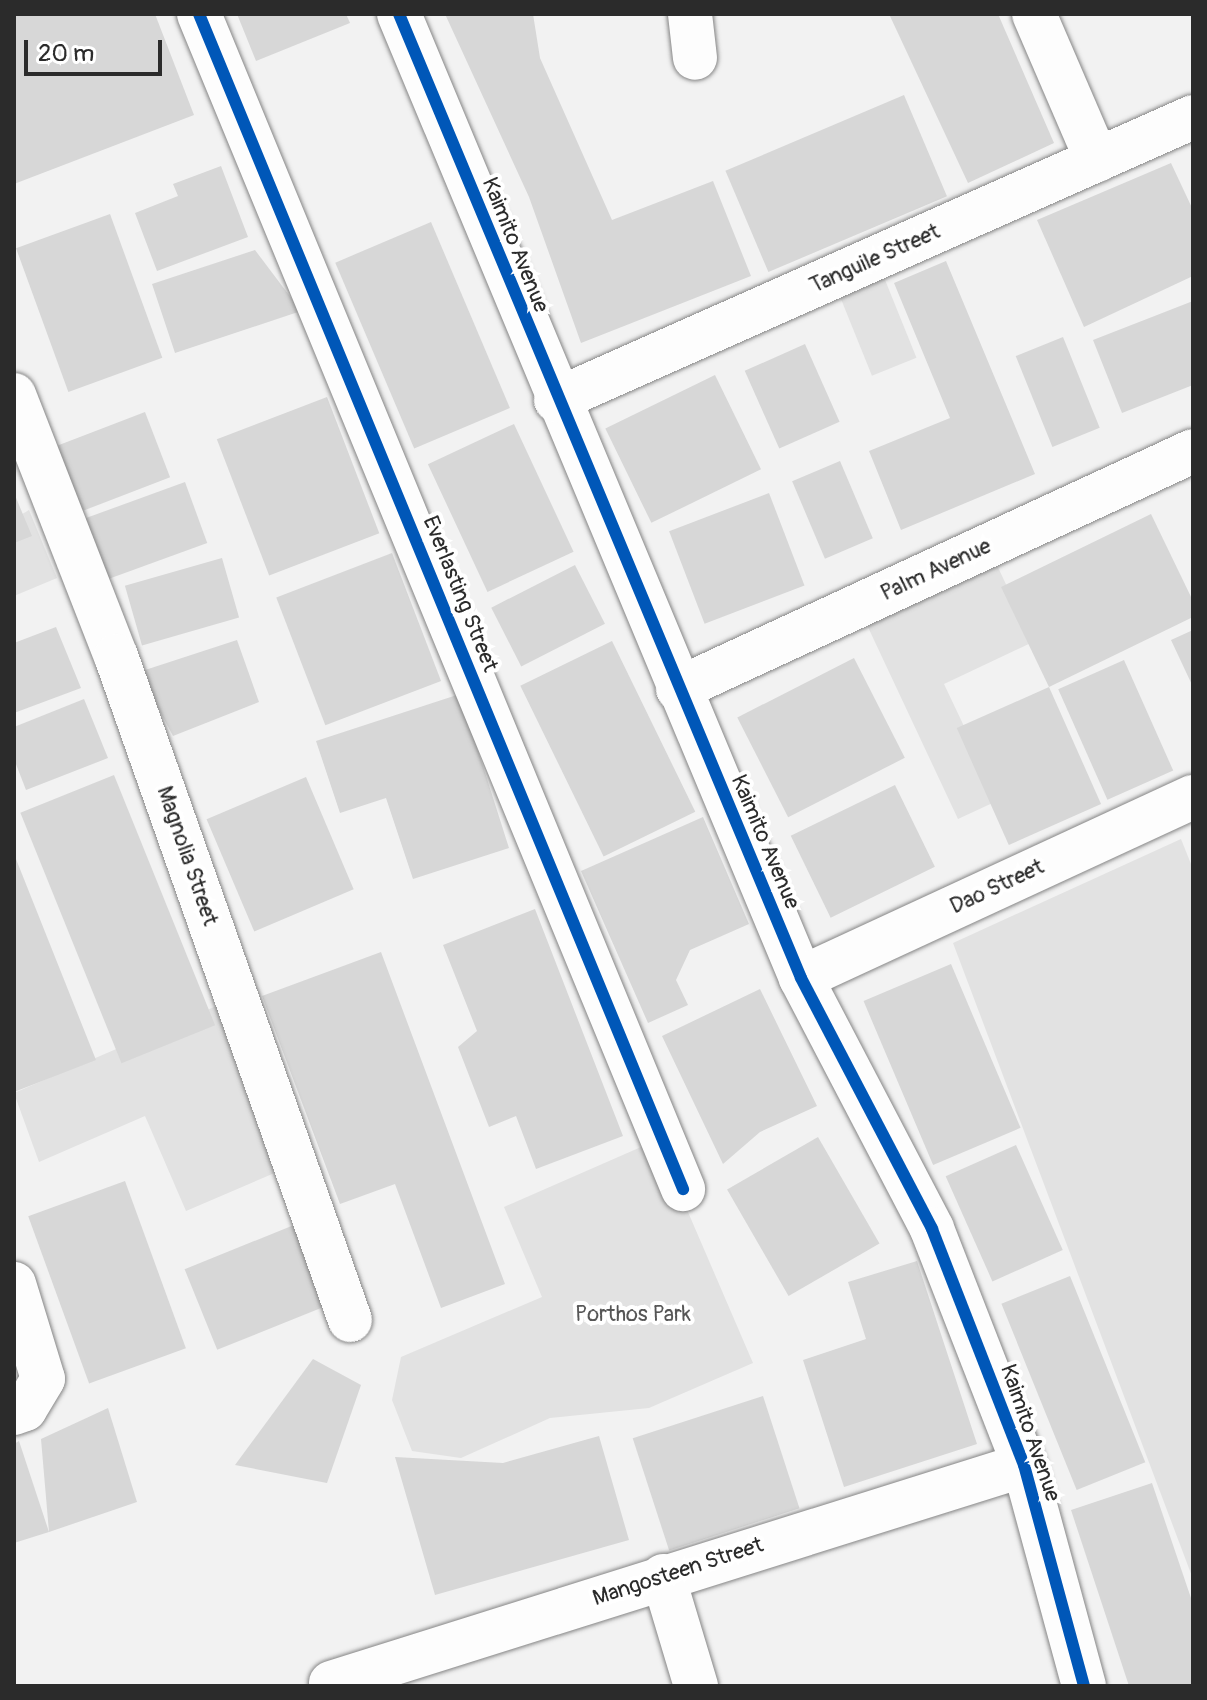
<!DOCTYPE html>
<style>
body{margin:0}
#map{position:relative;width:1207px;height:1700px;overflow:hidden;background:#f2f2f2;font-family:Pangolin,sans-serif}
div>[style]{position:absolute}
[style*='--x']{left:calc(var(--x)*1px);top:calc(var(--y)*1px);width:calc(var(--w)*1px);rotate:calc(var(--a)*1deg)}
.green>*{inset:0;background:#e2e2e2;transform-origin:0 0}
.building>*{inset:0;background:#d7d7d7;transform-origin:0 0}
.roads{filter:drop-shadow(0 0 2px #858585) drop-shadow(0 0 2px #858585)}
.minor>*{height:44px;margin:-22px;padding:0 22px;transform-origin:22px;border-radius:22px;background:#fdfdfd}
.cycleway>*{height:12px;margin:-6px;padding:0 6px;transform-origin:6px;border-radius:6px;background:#0057b8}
span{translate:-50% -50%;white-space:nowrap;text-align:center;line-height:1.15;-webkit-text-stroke:8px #fff;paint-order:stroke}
.street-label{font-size:22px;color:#2b2b2b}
.park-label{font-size:22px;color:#565656}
.frame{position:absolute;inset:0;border:16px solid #2b2b2b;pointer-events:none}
.scale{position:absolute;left:24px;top:40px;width:138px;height:36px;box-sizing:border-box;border:4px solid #2b2b2b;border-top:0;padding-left:10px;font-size:24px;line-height:28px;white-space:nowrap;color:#2b2b2b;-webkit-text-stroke:6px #fff;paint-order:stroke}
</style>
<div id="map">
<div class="green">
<i style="left:879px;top:265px;width:100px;height:48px;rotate:68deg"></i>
<i style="clip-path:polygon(29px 510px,57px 578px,14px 596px,14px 519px)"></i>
<i style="clip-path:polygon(989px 548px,1033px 642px,944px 684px,999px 800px,958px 819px,859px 608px)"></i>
<i style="clip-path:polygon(1181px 839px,1193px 869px,1193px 1579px,953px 943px)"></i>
<i style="clip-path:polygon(221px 1004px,291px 1166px,186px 1211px,145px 1116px,39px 1162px,14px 1093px)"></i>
<i style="clip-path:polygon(657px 1140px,753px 1363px,649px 1408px,550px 1418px,461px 1458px,412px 1451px,392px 1400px,401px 1357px,542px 1297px,504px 1207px)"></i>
</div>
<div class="building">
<i style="clip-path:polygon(14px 14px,155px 14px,194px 115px,14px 184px)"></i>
<i style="clip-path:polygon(237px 14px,346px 14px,350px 23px,256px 61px)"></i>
<i style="clip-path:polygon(445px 14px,533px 14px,540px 58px,612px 220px,713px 181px,751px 276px,581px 343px,529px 197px)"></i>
<i style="clip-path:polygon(889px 14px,998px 14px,1054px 143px,968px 183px)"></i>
<i style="left:904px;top:95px;width:110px;height:194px;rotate:67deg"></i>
<i style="clip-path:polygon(1171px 163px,1193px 210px,1193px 276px,1084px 327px,1037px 220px)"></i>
<i style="clip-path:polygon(221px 166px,248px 237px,157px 271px,135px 213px,178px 196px,173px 184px)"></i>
<i style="left:110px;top:214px;width:153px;height:100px;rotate:70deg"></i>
<i style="left:431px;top:222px;width:202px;height:104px;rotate:67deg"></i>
<i style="clip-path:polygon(255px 250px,301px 311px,175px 353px,152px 284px)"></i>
<i style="clip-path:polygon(946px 261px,1035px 474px,901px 530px,869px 451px,950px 418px,894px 283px)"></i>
<i style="clip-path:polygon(1193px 301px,1193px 385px,1122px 413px,1093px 340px)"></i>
<i style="left:1063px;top:337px;width:98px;height:51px;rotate:68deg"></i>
<i style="left:805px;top:344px;width:85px;height:66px;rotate:66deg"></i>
<i style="left:715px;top:375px;width:105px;height:122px;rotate:64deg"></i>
<i style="left:327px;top:397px;width:146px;height:118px;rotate:69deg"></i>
<i style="left:145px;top:412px;width:70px;height:99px;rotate:69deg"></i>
<i style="left:514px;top:424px;width:141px;height:95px;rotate:65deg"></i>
<i style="left:840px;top:461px;width:84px;height:52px;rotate:67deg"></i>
<i style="left:185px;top:482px;width:65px;height:106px;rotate:70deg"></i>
<i style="clip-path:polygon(14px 493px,32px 536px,14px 543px)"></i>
<i style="left:769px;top:493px;width:99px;height:107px;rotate:69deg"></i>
<i style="clip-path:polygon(1151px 514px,1193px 601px,1193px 617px,1049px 687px,1001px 587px)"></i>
<i style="left:392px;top:553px;width:137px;height:124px;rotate:69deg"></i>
<i style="left:222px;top:558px;width:62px;height:101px;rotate:74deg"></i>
<i style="left:575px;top:565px;width:66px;height:94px;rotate:63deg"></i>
<i style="clip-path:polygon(56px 627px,81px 688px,14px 713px,14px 643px)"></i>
<i style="clip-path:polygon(1193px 630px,1193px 687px,1171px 640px)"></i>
<i style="clip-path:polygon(237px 640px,259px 702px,173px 736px,139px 672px)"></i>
<i style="left:612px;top:641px;width:190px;height:102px;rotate:64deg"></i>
<i style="left:854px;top:658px;width:112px;height:131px;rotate:63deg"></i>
<i style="left:1124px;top:660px;width:121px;height:72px;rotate:66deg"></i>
<i style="left:1049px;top:687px;width:128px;height:101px;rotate:66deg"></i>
<i style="clip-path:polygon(460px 694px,509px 848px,413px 879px,386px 798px,340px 813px,316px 741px)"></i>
<i style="clip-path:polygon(84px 699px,108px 758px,26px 790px,14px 759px,14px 727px)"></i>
<i style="left:114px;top:775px;width:270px;height:101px;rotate:68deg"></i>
<i style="left:306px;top:777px;width:122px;height:108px;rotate:67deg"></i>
<i style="left:895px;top:785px;width:91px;height:116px;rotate:64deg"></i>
<i style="clip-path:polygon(703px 817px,749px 924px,690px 950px,676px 980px,688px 1005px,648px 1023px,581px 871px)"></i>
<i style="clip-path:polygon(14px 854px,96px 1060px,14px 1092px)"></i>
<i style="clip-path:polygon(535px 909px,623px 1136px,536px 1169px,516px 1116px,489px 1127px,458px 1047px,477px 1031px,443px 945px)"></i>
<i style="clip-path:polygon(381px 952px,505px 1284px,441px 1308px,395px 1184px,340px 1204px,262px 996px)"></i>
<i style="left:951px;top:964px;width:178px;height:95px;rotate:67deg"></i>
<i style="clip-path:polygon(760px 989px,817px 1106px,760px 1132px,723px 1164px,662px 1036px)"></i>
<i style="left:818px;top:1137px;width:123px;height:105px;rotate:60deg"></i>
<i style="left:1016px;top:1145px;width:115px;height:77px;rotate:66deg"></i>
<i style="left:125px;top:1181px;width:178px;height:103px;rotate:70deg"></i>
<i style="left:294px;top:1225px;width:87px;height:118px;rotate:68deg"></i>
<i style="clip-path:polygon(917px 1261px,977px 1444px,844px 1487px,803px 1360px,866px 1339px,848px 1282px)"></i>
<i style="left:1070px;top:1276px;width:201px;height:74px;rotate:68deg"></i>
<i style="clip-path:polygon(313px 1359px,361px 1385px,327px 1483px,235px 1465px)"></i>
<i style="left:763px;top:1396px;width:118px;height:137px;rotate:72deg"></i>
<i style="clip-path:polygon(108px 1408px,137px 1502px,49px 1532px,41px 1439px)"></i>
<i style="clip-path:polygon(599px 1436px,629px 1540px,435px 1595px,395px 1457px,503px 1463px)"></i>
<i style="clip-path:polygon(19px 1441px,49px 1532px,14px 1543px,14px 1444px)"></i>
<i style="clip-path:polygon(1152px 1483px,1193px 1604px,1193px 1686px,1129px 1686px,1071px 1510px)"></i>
</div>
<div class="roads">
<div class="minor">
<i style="--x:199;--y:14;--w:1271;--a:67.61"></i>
<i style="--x:399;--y:14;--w:1044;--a:67.36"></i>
<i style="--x:801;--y:978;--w:283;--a:62.4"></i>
<i style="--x:932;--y:1229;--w:253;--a:68.7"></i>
<i style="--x:1024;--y:1465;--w:229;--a:74.8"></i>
<i style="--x:690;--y:14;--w:44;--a:83.5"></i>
<i style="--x:1034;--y:14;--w:159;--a:66.7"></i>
<i style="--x:14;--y:395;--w:280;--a:68.7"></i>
<i style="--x:116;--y:656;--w:704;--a:70.59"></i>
<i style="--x:556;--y:400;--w:697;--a:-23.95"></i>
<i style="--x:678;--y:689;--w:567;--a:-24.8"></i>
<i style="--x:801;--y:978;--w:432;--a:-24.8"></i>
<i style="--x:14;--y:1284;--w:99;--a:73"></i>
<i style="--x:43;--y:1379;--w:35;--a:121"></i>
<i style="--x:25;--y:1409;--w:12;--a:160"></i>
<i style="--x:663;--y:1576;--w:115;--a:73.3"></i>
<i style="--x:331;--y:1683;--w:726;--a:-17.46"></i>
</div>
</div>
<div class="cycleway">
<i style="--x:199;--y:14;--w:1271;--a:67.61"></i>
<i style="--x:399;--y:14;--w:1044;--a:67.36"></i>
<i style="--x:801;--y:978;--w:283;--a:62.4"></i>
<i style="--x:932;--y:1229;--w:253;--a:68.7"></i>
<i style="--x:1024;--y:1465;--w:229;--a:74.8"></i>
</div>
<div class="street-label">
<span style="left:515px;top:245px;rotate:68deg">Kaimito Avenue</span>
<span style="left:875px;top:259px;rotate:-24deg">Tanguile Street</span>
<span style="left:936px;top:570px;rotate:-25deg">Palm Avenue</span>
<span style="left:460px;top:594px;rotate:68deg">Everlasting Street</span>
<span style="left:765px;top:842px;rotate:67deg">Kaimito Avenue</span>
<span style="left:187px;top:856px;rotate:71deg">Magnolia Street</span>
<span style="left:997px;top:887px;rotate:-25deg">Dao Street</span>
<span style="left:1030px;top:1433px;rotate:71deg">Kaimito Avenue</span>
<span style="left:678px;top:1572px;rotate:-18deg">Mangosteen Street</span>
</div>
<div class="park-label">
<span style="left:633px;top:1315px">Porthos Park</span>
</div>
<div class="frame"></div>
<div class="scale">20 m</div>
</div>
